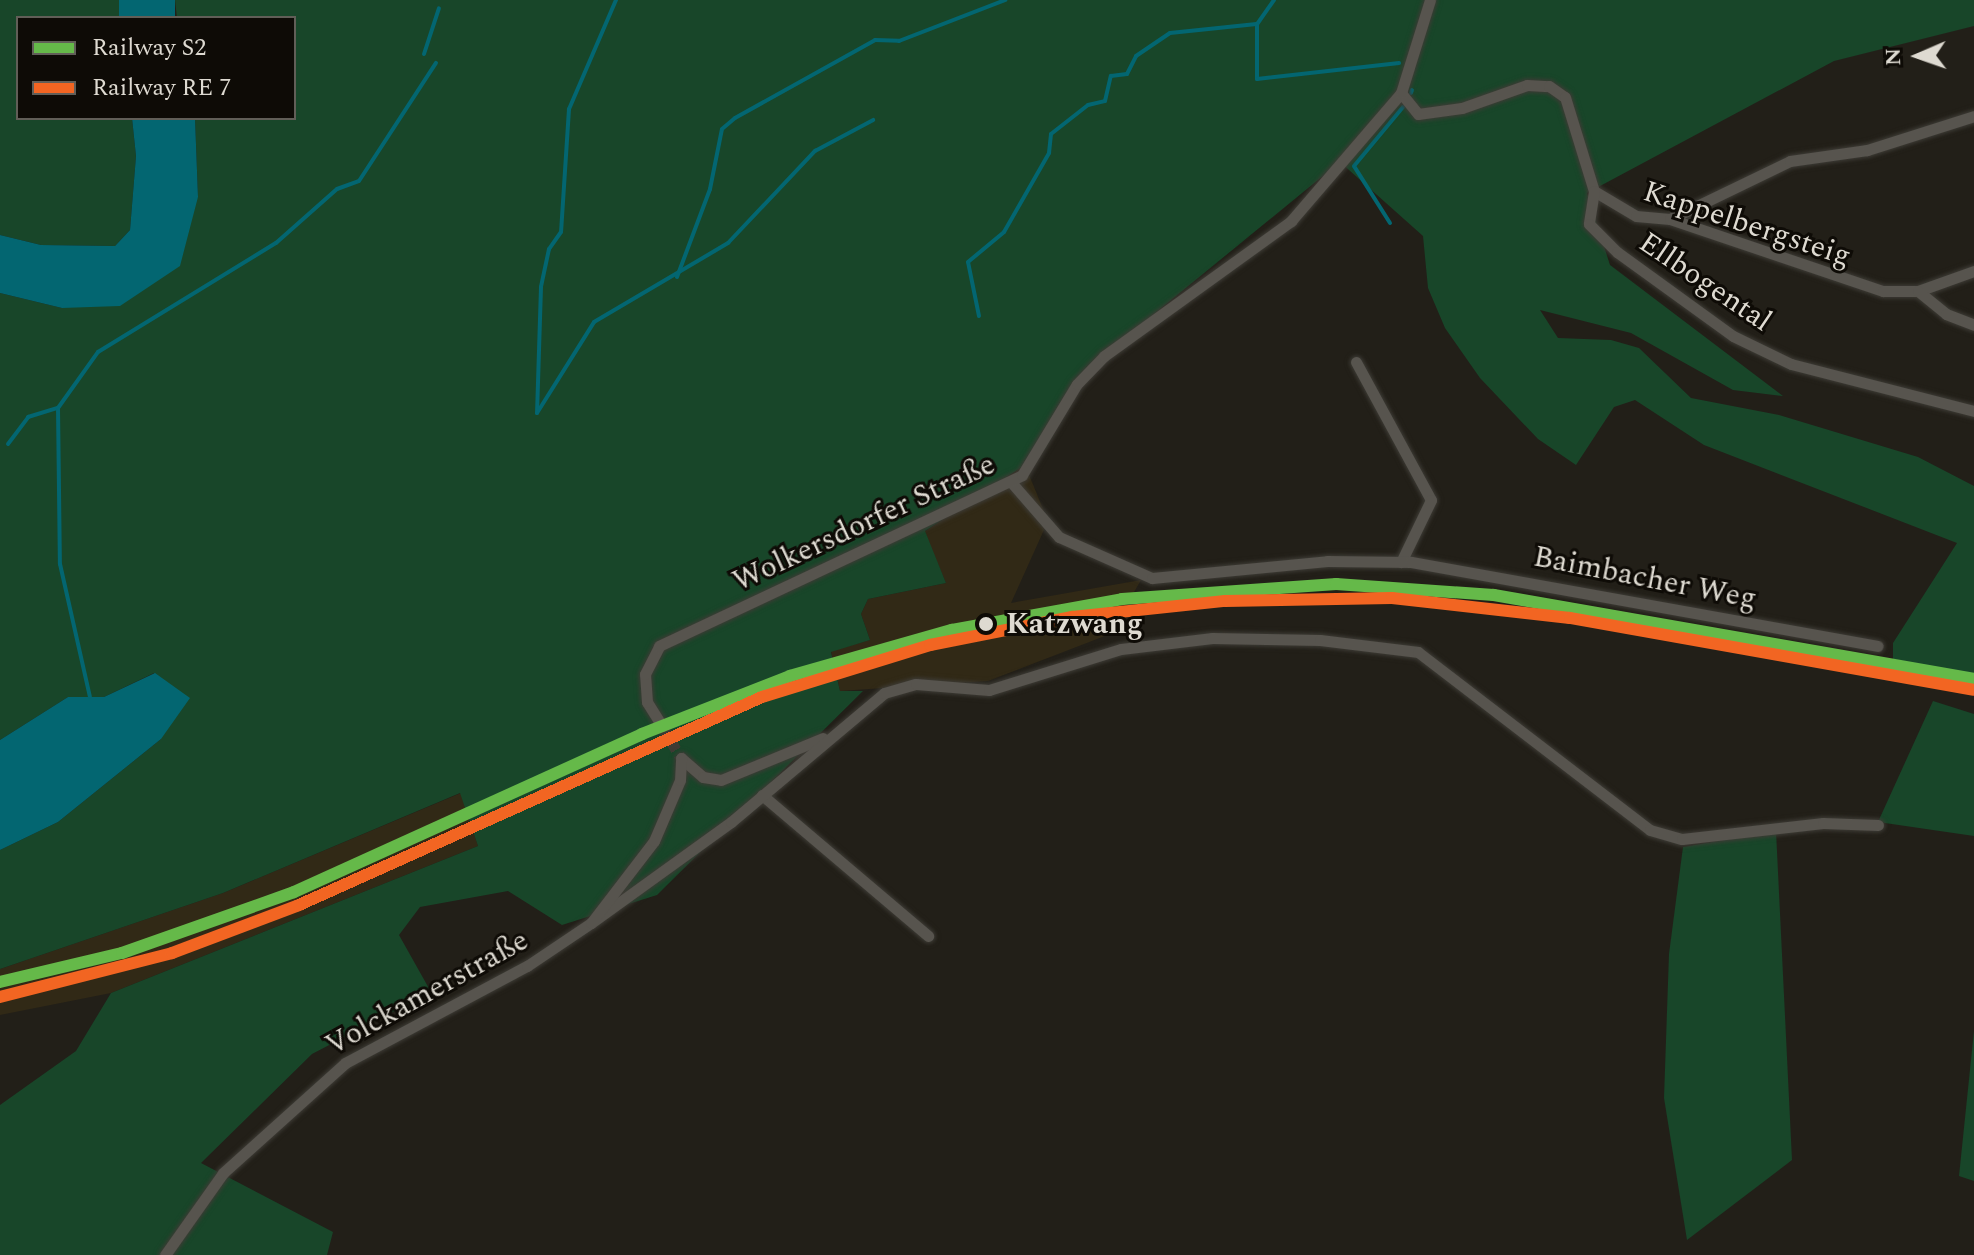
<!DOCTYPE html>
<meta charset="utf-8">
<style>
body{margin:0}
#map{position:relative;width:1974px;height:1255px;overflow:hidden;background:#221f18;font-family:Spectral,serif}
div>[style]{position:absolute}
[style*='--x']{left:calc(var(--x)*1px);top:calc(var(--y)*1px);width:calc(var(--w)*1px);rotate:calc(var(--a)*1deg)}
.built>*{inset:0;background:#312916}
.green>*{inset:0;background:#184629}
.water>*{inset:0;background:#036671;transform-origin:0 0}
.stream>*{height:4px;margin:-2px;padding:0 2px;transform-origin:2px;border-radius:2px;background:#036671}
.street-tunnel>*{height:11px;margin-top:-5.5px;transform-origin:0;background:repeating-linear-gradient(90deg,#3e3b34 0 11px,transparent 0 16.5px)}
.roads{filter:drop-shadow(0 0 2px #3d3b35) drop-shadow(0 0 2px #3d3b35)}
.street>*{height:11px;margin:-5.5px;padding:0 5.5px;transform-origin:5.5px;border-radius:5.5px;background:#57544e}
.rail-1>*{height:12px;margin:-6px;padding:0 6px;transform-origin:6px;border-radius:6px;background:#65b949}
.rail-2>*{height:12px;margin:-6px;padding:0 6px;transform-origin:6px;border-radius:6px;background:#f26522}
.dots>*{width:22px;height:22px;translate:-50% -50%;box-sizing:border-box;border:4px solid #0e0b06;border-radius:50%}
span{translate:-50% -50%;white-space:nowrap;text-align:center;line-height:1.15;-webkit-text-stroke:6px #0e0b06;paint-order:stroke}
.street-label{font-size:30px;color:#dedad1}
.stop-label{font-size:30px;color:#dedad1;font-weight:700}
.left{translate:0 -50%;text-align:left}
.legend{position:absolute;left:16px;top:16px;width:280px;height:104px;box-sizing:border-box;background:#0e0b06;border:2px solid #615e57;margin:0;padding:10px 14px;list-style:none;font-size:24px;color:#dedad1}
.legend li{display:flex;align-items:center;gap:16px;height:40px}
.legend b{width:40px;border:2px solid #615e57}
.north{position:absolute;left:1878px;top:16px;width:80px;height:80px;-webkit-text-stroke:6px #0e0b06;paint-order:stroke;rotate:268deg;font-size:22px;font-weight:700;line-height:32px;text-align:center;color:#dedad1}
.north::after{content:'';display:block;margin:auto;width:28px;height:36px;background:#dedad1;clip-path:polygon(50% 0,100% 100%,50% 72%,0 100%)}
</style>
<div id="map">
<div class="built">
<i style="clip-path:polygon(1025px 465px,1048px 521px,1011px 603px,1141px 580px,1110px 634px,988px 681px,840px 691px,831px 651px,870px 640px,861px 614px,868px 599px,946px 583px,924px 532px)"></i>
<i style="clip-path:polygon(461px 793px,478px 846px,111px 993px,0 1015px,0 969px,223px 893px)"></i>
</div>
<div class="green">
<i style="clip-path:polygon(0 0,119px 0,121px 18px,18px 18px,18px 118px,132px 118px,136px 156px,130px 230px,115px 246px,41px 245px,0 235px)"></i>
<i style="clip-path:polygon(175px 0,1974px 0,1974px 26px,1834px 61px,1587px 193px,1610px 265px,1783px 396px,1733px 390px,1631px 333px,1540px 310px,1558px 338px,1611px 340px,1639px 348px,1691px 398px,1779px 415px,1918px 457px,1974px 486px,1974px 675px,1893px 659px,1893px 643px,1957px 543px,1704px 445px,1635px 400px,1614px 407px,1576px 465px,1538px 439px,1480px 378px,1445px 328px,1428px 288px,1423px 236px,1340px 162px,1083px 372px,1025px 465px,925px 531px,946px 583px,868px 599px,861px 614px,870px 640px,831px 652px,840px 691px,863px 691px,657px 895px,562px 925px,508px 891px,420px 907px,399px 935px,431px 992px,312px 1054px,201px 1163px,333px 1232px,327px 1255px,0 1255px,0 1105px,76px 1051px,111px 993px,478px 846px,460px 793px,223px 893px,0 969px,0 850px,58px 822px,161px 739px,154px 673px,104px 697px,68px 697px,0 740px,0 293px,62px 308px,198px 197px,195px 118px,294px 118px,294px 18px,177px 18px)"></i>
<i style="clip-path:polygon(1933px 701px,1974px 714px,1974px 836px,1878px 822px)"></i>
<i style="clip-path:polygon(1776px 831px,1792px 1160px,1687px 1240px,1664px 1098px,1669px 954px,1683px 847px)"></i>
<i style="clip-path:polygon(1974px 1031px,1974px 1181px,1959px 1176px)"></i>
</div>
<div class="water">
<i style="left:119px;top:0;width:56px;height:18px"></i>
<i style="clip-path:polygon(132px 118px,195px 118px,198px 197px,180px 266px,120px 306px,62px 308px,0 293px,0 235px,41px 245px,115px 246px,130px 230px,136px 156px)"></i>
<i style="clip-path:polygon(155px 673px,190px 698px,161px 739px,58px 822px,0 850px,0 740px,68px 697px,104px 697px)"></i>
</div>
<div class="stream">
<i style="--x:616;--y:0;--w:119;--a:113.3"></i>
<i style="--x:569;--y:109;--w:123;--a:93.7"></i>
<i style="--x:561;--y:232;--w:21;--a:125"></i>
<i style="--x:549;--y:249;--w:39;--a:102"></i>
<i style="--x:541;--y:287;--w:126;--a:91.8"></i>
<i style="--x:537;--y:413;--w:107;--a:-57.9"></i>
<i style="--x:594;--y:322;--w:156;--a:-30.5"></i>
<i style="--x:728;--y:243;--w:127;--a:-46.6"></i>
<i style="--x:815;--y:151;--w:66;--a:-28.1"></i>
<i style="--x:1274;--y:0;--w:29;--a:125"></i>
<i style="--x:1257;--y:24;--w:55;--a:90"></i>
<i style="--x:1257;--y:79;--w:143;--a:-6.4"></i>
<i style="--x:424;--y:54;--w:48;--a:-71.9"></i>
<i style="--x:1411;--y:93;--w:3;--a:-72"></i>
<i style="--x:1390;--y:223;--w:67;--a:-122.3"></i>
<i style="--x:1354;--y:166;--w:77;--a:-50.3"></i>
<i style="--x:677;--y:277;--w:94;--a:-69.4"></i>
<i style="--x:710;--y:189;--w:61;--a:-78.7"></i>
<i style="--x:722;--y:129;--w:17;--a:-40"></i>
<i style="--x:735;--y:118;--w:160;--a:-29.1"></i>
<i style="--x:875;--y:40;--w:24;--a:2"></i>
<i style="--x:899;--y:41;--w:114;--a:-21.1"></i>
<i style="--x:979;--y:316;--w:55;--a:-101.5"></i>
<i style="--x:968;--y:262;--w:47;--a:-39.8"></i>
<i style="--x:1004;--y:232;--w:91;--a:-60.3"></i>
<i style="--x:1049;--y:153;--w:19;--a:-84"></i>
<i style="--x:1051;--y:134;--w:47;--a:-38.1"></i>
<i style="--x:1088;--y:105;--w:17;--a:-13"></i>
<i style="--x:1105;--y:101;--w:26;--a:-77"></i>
<i style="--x:1111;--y:76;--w:16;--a:-7"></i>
<i style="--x:1127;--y:74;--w:20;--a:-63"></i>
<i style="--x:1136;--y:56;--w:41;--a:-34.1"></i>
<i style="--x:1170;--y:33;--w:87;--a:-5.9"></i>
<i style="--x:58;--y:408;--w:156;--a:89.3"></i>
<i style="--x:60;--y:564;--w:136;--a:77.3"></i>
<i style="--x:8;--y:444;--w:34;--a:-53"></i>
<i style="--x:28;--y:417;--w:31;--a:-17"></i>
<i style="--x:58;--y:408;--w:69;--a:-54.5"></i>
<i style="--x:98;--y:352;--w:209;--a:-31.5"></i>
<i style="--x:276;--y:243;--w:81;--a:-41.5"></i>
<i style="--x:337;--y:189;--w:23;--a:-20"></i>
<i style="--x:359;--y:181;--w:141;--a:-56.9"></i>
</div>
<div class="street-tunnel">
<i style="--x:662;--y:726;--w:37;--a:59"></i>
</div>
<div class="roads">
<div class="street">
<i style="--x:1401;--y:93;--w:27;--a:51"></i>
<i style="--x:1418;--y:114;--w:44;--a:-7.8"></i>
<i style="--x:1462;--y:108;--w:69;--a:-19.5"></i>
<i style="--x:1527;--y:85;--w:22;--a:3"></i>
<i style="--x:1549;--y:86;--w:19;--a:35"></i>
<i style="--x:1565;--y:97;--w:98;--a:72.9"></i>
<i style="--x:1594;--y:191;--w:49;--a:30.8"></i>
<i style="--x:1636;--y:216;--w:34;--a:5"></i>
<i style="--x:1670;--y:219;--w:225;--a:18.7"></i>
<i style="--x:1883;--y:291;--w:35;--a:0"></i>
<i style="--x:1918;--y:291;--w:59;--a:-19.7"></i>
<i style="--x:1594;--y:191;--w:33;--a:99"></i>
<i style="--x:1589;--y:224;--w:40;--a:45"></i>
<i style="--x:1617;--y:252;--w:143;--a:35.9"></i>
<i style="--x:1733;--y:336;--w:64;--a:25.8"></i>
<i style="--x:1791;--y:364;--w:189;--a:14.4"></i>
<i style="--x:1670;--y:219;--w:133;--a:-25.8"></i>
<i style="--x:1790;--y:161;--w:78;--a:-8.1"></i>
<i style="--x:1867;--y:150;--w:112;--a:-17.6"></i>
<i style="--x:1918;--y:291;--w:36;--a:39"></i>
<i style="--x:1946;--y:314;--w:30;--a:21"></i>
<i style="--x:1356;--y:362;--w:157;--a:61.5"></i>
<i style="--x:1431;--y:500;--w:69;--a:115.8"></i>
<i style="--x:1011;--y:482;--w:73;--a:48.9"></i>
<i style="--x:1059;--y:537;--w:102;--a:23.8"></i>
<i style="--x:1152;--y:578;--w:176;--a:-5.5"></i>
<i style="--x:1327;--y:561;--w:84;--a:0.7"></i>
<i style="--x:1411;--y:562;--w:474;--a:10.2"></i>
<i style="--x:662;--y:726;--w:28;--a:-122"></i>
<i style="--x:647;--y:702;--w:28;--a:-94"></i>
<i style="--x:645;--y:674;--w:31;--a:-63"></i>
<i style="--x:659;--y:646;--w:401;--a:-25.2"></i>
<i style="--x:1022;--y:475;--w:106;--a:-58.9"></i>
<i style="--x:1077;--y:384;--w:39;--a:-46"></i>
<i style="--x:1104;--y:356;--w:231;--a:-35.8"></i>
<i style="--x:1291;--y:221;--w:169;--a:-49.3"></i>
<i style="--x:1401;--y:93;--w:97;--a:-72.7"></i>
<i style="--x:681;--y:758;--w:29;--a:41"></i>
<i style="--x:703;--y:777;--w:18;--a:9"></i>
<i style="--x:721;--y:780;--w:110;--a:-22.4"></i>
<i style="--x:762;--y:795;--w:218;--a:40.3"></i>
<i style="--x:591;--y:923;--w:173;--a:-35.8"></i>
<i style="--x:731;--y:822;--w:200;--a:-40.1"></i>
<i style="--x:884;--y:693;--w:33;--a:-16"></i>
<i style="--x:916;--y:684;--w:73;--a:4.7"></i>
<i style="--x:989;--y:690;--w:138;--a:-17.3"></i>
<i style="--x:1121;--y:649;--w:92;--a:-6.9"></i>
<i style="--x:1212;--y:638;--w:108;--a:1.1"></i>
<i style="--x:1320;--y:640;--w:99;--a:7"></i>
<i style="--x:1418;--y:652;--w:292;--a:37.5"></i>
<i style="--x:1650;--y:830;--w:33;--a:16"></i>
<i style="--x:1682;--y:839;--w:142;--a:-6.5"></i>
<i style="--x:1823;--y:823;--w:55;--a:2.1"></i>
<i style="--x:165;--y:1255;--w:100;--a:-54.7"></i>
<i style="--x:223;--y:1173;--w:164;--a:-42"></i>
<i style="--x:345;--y:1063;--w:206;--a:-28.1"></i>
<i style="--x:527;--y:966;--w:77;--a:-33.9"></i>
<i style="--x:591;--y:923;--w:103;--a:-52.5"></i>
<i style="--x:654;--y:841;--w:66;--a:-66.9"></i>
<i style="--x:680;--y:780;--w:22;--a:-87"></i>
</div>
</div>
<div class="rail-1">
<i style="--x:0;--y:982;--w:125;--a:-13.4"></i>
<i style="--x:122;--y:953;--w:182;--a:-19.5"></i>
<i style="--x:294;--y:892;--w:382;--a:-24.4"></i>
<i style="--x:642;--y:734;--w:159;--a:-21.4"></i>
<i style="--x:790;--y:676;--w:168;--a:-15.9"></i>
<i style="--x:952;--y:630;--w:173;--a:-10.3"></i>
<i style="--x:1122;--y:599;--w:215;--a:-4"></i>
<i style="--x:1336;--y:584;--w:158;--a:4"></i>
<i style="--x:1494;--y:595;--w:487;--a:9.9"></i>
</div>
<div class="rail-2">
<i style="--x:0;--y:997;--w:178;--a:-14.3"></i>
<i style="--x:172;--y:953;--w:136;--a:-20.7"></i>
<i style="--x:299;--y:905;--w:508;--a:-24.19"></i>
<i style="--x:762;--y:697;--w:176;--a:-17.2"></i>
<i style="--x:930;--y:645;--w:145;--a:-11.2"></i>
<i style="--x:1072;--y:617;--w:154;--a:-6"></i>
<i style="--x:1225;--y:601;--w:167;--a:-1"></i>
<i style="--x:1392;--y:598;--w:179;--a:6.4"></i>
<i style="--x:1570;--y:618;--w:410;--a:10.1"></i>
</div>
<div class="dots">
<i style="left:986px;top:624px;background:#dedad1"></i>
</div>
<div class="street-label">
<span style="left:1747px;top:224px;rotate:18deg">Kappelbergsteig</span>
<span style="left:1705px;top:282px;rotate:34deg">Ellbogental</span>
<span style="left:864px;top:523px;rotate:-25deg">Wolkersdorfer Straße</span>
<span style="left:1645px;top:578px;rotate:11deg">Baimbacher Weg</span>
<span style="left:427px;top:993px;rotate:-29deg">Volckamerstraße</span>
</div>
<div class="stop-label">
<span class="left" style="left:1006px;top:624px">Katzwang</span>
</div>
<ul class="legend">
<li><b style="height:10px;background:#65b949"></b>Railway S2</li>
<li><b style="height:10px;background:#f26522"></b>Railway RE 7</li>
</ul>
<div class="north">N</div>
</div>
